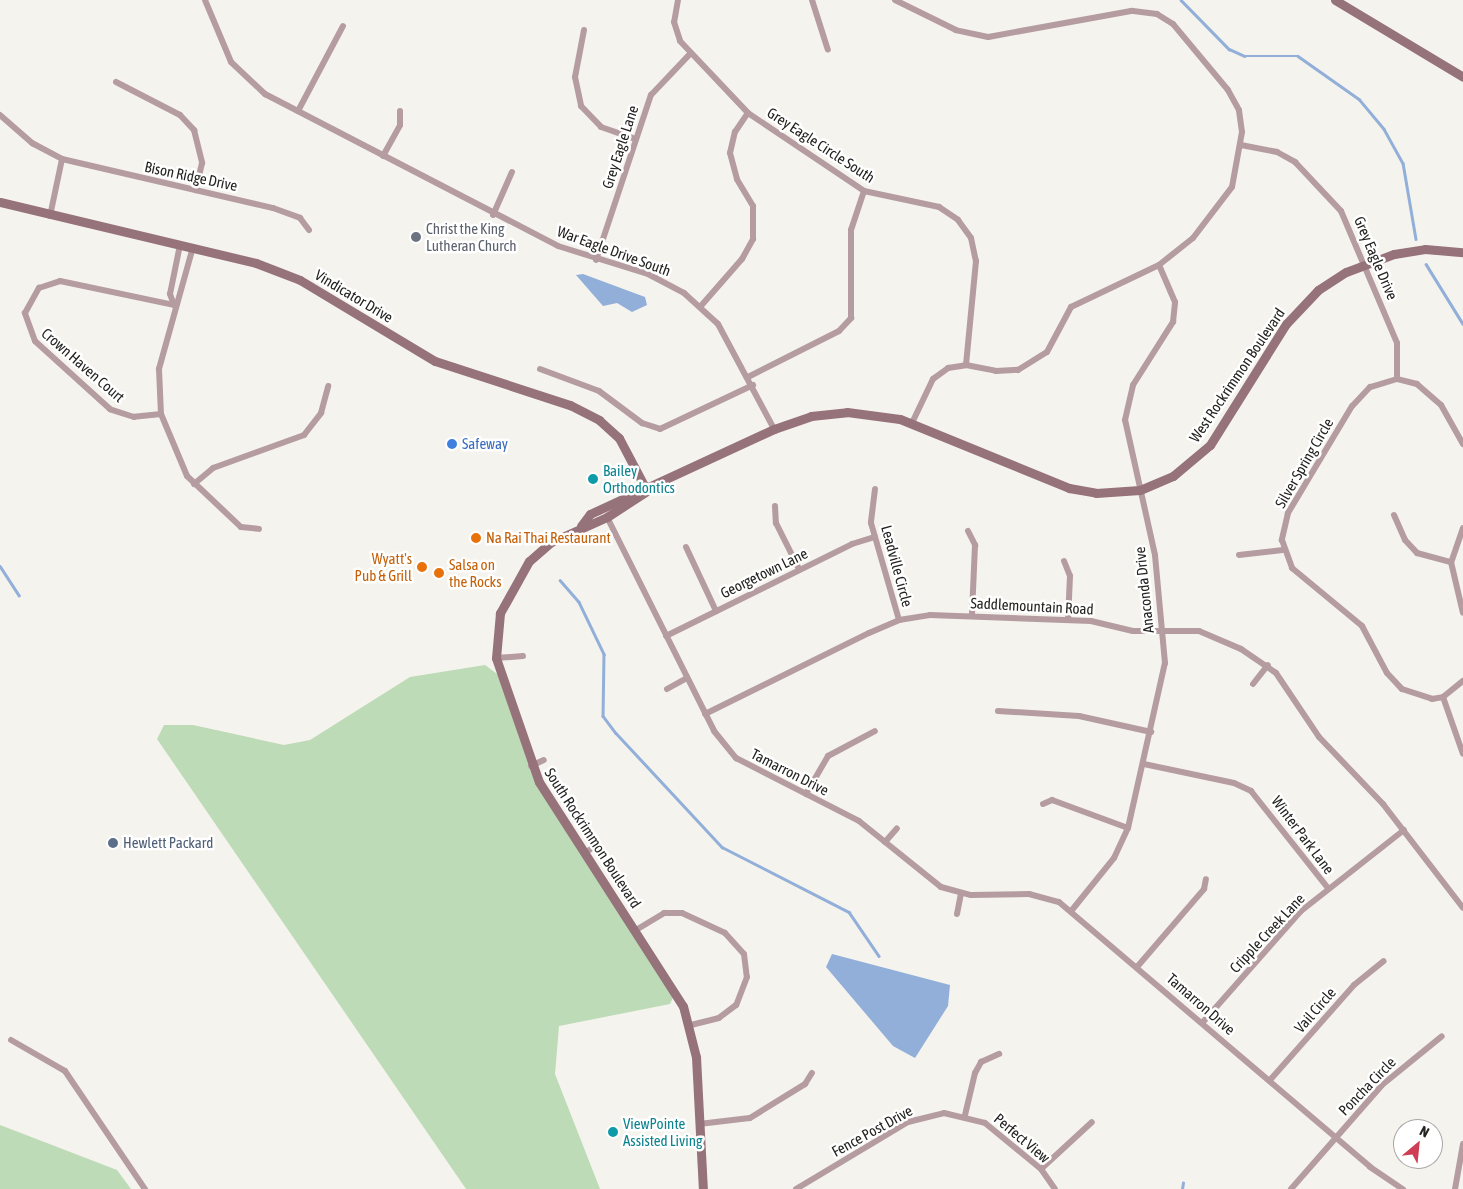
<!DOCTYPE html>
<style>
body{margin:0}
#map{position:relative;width:1463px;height:1189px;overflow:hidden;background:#f5f3ed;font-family:"Asap Condensed",sans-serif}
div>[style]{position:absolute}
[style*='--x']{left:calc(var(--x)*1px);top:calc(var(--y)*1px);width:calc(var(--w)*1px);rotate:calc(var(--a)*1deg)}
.green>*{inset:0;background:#bddbb6}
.water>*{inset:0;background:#91afd9}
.stream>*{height:2.5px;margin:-1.25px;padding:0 1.25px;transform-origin:1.25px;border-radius:1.25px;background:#91afd9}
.street>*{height:6px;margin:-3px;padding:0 3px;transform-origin:3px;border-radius:3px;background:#b59ca1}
.secondary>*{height:9px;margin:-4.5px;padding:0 4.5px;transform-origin:4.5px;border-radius:4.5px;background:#96727a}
.dots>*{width:14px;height:14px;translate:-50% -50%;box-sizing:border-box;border:2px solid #fff;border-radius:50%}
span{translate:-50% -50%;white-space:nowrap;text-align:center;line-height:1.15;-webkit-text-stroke:5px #fff;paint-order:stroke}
.street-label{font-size:15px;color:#232321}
.worship-label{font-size:15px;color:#5b616d}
.left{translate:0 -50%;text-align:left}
.shop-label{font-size:15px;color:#366cbe}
.culture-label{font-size:15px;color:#0d838f}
.food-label{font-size:15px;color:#c56008}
.right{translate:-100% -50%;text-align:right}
.service-label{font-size:15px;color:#4e5e75}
.north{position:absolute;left:1393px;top:1119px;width:50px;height:50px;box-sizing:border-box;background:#fff;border:1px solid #a7a7a6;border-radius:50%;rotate:28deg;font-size:14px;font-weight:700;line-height:20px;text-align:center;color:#232321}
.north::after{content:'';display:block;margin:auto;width:18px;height:22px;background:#ce3e54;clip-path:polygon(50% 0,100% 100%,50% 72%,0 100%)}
</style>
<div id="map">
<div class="green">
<i style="clip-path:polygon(485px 665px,500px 676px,539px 782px,676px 991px,670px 1004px,559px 1026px,555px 1074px,600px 1189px,466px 1189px,157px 739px,164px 725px,193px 725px,284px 745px,310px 740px,410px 677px)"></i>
<i style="clip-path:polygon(0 1125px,117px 1170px,131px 1189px,0 1189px)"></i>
</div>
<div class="water">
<i style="clip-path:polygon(583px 274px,645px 297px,647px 305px,632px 312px,617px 303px,603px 306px,576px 275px)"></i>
<i style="clip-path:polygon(832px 954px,950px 985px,948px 1006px,915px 1058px,893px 1046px,826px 967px)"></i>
</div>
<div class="stream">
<i style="--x:1181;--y:0;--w:69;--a:45.6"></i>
<i style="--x:1229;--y:49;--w:17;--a:24"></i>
<i style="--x:1245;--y:56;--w:53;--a:0"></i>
<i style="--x:1298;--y:56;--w:75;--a:35.2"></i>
<i style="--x:1359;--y:99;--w:39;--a:50"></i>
<i style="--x:1384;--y:129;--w:39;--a:61"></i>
<i style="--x:1403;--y:163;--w:77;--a:80.3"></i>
<i style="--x:1426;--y:264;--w:70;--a:58.3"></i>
<i style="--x:0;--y:566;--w:35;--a:57"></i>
<i style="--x:560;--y:580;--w:29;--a:49"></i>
<i style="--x:579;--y:602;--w:58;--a:64.3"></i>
<i style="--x:604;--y:654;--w:62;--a:90.9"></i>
<i style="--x:603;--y:716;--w:21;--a:53"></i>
<i style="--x:616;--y:733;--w:156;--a:47.1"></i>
<i style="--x:722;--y:847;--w:143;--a:27.1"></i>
<i style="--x:849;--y:912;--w:53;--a:55.7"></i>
<i style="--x:1182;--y:1189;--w:6;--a:-81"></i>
</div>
<div class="street">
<i style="--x:205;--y:0;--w:67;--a:67.2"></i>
<i style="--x:231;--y:62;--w:47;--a:43.3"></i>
<i style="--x:265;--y:94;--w:330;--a:27.4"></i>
<i style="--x:558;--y:246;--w:94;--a:17.3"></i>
<i style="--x:648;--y:274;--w:41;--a:27.8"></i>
<i style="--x:684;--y:293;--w:46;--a:42.4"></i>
<i style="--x:718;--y:324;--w:119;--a:61.9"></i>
<i style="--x:678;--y:0;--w:22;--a:100"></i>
<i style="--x:674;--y:22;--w:20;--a:72"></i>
<i style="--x:680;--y:41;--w:99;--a:46.6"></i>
<i style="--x:748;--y:113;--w:140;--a:33.9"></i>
<i style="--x:864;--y:191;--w:77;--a:12"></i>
<i style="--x:939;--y:207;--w:23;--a:34"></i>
<i style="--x:958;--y:220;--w:22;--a:54"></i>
<i style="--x:971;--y:238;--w:24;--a:78"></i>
<i style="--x:976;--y:261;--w:104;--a:95.5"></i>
<i style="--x:966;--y:365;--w:31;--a:11"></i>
<i style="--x:996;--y:371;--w:22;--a:-3"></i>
<i style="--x:1018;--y:370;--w:34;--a:-32"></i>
<i style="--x:1047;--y:352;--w:51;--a:-61.9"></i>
<i style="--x:1071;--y:307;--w:98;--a:-25.5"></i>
<i style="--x:1159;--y:265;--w:43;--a:-38.5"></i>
<i style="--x:1193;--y:238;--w:64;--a:-52.6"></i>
<i style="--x:1232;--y:187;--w:56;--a:-79.7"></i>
<i style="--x:1242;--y:132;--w:22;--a:-98"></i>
<i style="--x:1239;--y:110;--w:23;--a:-119"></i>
<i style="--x:1228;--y:90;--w:86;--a:-129.8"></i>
<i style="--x:1173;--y:24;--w:19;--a:-148"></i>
<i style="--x:1157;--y:14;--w:26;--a:-173"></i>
<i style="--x:1131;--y:11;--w:145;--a:169.7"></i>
<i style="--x:988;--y:37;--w:33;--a:-168"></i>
<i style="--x:956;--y:30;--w:68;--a:-153.8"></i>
<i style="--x:812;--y:0;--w:52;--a:72.3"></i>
<i style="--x:584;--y:30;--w:48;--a:100.8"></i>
<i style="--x:575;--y:77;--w:30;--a:78"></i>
<i style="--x:581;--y:106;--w:29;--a:46"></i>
<i style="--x:601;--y:127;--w:37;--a:19"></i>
<i style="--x:116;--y:82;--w:72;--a:27.3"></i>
<i style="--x:180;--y:115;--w:21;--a:47"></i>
<i style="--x:194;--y:130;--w:34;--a:76"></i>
<i style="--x:202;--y:163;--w:28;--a:103"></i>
<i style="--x:298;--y:111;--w:96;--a:-62.1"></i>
<i style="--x:0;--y:115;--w:43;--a:41.2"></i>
<i style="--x:32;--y:143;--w:34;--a:28"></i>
<i style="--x:62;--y:159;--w:217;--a:13.1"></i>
<i style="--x:273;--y:208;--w:29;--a:20"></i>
<i style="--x:300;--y:218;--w:15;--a:53"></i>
<i style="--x:1241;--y:145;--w:37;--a:11"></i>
<i style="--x:1277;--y:152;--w:21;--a:29"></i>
<i style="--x:1295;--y:162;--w:67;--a:46.8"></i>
<i style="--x:1341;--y:211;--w:143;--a:67"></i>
<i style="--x:1397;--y:343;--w:36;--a:90"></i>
<i style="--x:383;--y:156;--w:35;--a:-61"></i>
<i style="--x:400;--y:125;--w:14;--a:-90"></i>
<i style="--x:493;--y:215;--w:47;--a:-66.2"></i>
<i style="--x:50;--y:216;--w:58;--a:-78.1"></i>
<i style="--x:193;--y:247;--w:127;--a:105.6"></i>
<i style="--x:159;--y:369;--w:45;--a:87.5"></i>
<i style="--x:161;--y:414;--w:67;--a:67.2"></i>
<i style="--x:187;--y:476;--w:74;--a:43.4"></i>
<i style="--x:241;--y:527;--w:18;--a:6"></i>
<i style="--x:596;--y:260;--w:174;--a:-71.6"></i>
<i style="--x:651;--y:95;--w:55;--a:-46.5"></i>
<i style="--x:174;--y:305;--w:12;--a:-110"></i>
<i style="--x:170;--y:294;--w:50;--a:-78.5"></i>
<i style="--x:700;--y:307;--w:64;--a:-48.8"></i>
<i style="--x:742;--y:259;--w:23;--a:-61"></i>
<i style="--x:753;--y:239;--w:33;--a:-90"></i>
<i style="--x:753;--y:206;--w:31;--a:-121"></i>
<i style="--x:737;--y:179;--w:27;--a:-105"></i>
<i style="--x:730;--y:153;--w:22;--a:-77"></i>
<i style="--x:735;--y:132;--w:23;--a:-56"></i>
<i style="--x:540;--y:369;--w:63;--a:20.4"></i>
<i style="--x:599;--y:391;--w:54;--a:36.7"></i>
<i style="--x:642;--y:423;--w:19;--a:18"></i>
<i style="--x:660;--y:429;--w:103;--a:-25.3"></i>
<i style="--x:748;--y:377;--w:102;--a:-26.8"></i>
<i style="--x:839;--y:331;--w:18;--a:-47"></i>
<i style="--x:851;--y:318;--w:88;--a:-90"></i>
<i style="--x:851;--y:230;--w:41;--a:-71.6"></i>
<i style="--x:161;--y:414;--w:27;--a:174"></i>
<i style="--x:134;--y:417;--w:25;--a:-162"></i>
<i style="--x:110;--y:409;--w:101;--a:-137.8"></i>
<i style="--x:35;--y:341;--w:30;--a:-110"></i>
<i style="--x:25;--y:313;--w:29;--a:-61"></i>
<i style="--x:39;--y:288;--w:22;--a:-18"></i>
<i style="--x:60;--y:281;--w:116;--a:11.9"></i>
<i style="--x:912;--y:423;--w:49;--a:-64.5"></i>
<i style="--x:933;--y:379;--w:19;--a:-36"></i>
<i style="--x:948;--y:368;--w:18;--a:-9"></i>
<i style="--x:1463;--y:444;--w:45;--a:-119.4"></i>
<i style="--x:1441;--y:405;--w:32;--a:-139"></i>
<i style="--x:1417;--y:384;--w:21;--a:-166"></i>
<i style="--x:1397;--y:379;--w:28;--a:163"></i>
<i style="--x:1370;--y:387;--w:26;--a:133"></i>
<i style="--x:1352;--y:406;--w:125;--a:120.9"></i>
<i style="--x:1288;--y:513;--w:28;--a:103"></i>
<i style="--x:1282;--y:540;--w:30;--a:70"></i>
<i style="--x:1292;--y:568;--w:91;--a:39.6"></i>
<i style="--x:1362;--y:626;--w:53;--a:62"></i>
<i style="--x:1387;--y:673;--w:22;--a:47"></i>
<i style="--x:1402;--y:689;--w:32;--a:18"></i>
<i style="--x:1432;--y:699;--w:11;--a:-10"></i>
<i style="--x:1443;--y:697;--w:26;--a:-39"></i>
<i style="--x:194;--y:484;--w:25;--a:-40"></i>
<i style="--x:213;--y:468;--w:97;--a:-19.9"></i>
<i style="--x:304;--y:435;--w:28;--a:-52"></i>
<i style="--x:321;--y:413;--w:28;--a:-75"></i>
<i style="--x:875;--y:489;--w:34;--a:97"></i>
<i style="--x:871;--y:523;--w:101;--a:73.9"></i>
<i style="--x:775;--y:506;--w:17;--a:87"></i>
<i style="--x:776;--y:523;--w:51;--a:63.4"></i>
<i style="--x:1394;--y:515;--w:27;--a:66"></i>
<i style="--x:1405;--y:540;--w:18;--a:47"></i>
<i style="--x:1417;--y:553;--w:35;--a:15"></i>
<i style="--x:607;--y:517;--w:239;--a:63.4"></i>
<i style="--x:714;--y:731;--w:35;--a:51"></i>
<i style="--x:736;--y:758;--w:138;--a:27.1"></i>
<i style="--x:859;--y:821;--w:105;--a:38.8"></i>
<i style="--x:941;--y:887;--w:31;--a:15"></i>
<i style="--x:971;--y:895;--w:58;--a:-1"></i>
<i style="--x:1029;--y:894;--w:31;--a:15"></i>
<i style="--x:1059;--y:902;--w:409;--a:40.4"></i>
<i style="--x:1370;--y:1167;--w:40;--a:34"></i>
<i style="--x:1463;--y:528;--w:36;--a:109"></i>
<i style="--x:1451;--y:562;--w:52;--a:76.8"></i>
<i style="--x:968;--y:531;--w:16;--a:63"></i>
<i style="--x:975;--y:545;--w:70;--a:92.5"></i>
<i style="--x:686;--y:547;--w:71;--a:64.9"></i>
<i style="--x:1239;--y:555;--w:44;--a:-6.5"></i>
<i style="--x:1064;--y:561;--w:16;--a:68"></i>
<i style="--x:1070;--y:576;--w:44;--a:92.6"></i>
<i style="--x:666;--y:636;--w:208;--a:-26.3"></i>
<i style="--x:852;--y:544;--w:24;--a:-17"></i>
<i style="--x:496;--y:658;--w:27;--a:-4"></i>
<i style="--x:1253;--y:684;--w:24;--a:-52"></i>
<i style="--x:667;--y:689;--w:23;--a:-29"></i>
<i style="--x:1443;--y:697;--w:60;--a:70.7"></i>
<i style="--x:998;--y:711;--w:81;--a:3.5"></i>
<i style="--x:1079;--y:716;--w:74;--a:12.5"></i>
<i style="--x:705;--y:714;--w:183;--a:-26.3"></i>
<i style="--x:869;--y:633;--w:33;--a:-23"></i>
<i style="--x:899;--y:620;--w:31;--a:-9"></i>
<i style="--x:930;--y:615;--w:161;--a:2.1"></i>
<i style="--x:1091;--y:621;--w:43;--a:13.4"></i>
<i style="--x:1133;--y:631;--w:66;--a:0"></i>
<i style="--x:1199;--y:631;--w:46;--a:23.2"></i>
<i style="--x:1241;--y:649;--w:42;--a:34.4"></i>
<i style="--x:1276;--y:673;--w:77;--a:56.1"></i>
<i style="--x:1319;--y:737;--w:93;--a:46.3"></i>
<i style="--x:1383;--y:804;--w:131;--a:52.4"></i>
<i style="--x:1144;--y:764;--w:92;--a:11.9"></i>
<i style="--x:1234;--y:783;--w:19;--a:25"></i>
<i style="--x:1251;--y:791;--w:124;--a:51.6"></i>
<i style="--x:531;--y:766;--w:14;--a:-25"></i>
<i style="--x:806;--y:794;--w:44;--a:-59.9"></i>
<i style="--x:828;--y:756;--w:53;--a:-28"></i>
<i style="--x:1043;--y:804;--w:10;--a:-24"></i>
<i style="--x:1052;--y:800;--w:81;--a:20.2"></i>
<i style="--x:885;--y:842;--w:18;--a:-49"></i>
<i style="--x:584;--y:853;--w:14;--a:-30"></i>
<i style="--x:1072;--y:910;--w:67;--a:-51.1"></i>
<i style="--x:1114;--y:858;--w:33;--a:-65"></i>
<i style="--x:1128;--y:828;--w:169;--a:-77.4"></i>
<i style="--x:1165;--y:663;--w:108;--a:-95.3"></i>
<i style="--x:1155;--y:555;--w:138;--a:-102.5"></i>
<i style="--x:1125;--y:420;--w:36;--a:-77"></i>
<i style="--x:1133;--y:385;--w:75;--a:-57.6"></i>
<i style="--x:1173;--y:322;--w:20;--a:-84"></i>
<i style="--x:1175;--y:302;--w:40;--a:-113.4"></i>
<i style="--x:957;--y:914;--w:20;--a:-79"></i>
<i style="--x:636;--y:930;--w:33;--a:-31"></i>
<i style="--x:664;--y:913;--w:18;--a:0"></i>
<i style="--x:682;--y:913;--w:47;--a:24.9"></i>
<i style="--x:725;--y:933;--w:28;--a:48"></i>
<i style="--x:744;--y:954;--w:23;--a:83"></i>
<i style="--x:747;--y:977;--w:30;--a:111"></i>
<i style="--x:736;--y:1005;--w:21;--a:143"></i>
<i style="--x:719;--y:1018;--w:29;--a:166"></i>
<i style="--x:1137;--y:967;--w:103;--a:-49.3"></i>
<i style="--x:1204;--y:889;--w:10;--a:-79"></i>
<i style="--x:1203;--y:1022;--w:148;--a:-48.6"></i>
<i style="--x:1301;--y:911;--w:131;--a:-38.2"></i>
<i style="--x:11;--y:1040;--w:62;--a:29.9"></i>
<i style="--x:65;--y:1071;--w:143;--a:55.9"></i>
<i style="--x:1270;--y:1080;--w:127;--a:-48.5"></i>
<i style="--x:1354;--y:985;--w:38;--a:-39"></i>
<i style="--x:965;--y:1115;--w:43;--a:-76.6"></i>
<i style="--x:975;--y:1073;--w:13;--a:-61"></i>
<i style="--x:981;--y:1062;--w:20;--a:-24"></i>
<i style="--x:699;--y:1124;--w:51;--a:-6.7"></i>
<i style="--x:750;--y:1118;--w:65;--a:-31.7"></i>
<i style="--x:805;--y:1084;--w:13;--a:-58"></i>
<i style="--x:1041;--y:1169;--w:69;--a:-42.7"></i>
<i style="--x:796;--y:1189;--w:131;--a:-30.9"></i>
<i style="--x:908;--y:1122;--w:37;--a:-14"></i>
<i style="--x:944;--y:1113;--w:42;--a:13.7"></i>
<i style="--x:985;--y:1123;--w:72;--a:39.4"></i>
<i style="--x:1041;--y:1169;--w:24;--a:55"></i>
<i style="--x:1291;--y:1189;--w:138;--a:-48.8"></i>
<i style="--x:1382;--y:1085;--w:77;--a:-39.2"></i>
<i style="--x:1455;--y:1189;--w:46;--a:-79.9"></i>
</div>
<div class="secondary">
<i style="--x:1335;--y:0;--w:149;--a:31"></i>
<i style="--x:0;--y:202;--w:263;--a:13.4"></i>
<i style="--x:256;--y:263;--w:47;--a:21.1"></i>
<i style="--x:300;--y:280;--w:157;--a:31"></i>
<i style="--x:435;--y:361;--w:142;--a:18.1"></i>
<i style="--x:570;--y:405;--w:33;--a:27"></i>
<i style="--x:599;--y:420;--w:27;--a:42"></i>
<i style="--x:619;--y:438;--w:60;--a:62.2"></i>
<i style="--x:647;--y:491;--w:48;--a:147"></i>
<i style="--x:607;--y:517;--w:61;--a:155.9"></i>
<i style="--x:551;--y:542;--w:29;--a:139"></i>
<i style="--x:529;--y:561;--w:60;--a:119.1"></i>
<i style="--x:500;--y:613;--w:45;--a:95.1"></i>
<i style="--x:496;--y:658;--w:131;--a:70.9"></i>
<i style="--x:539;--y:782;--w:266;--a:57.3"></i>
<i style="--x:683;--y:1006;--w:53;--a:75.7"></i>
<i style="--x:696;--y:1057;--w:132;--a:87"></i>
<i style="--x:581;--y:526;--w:15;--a:-53"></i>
<i style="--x:590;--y:514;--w:203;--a:-24.8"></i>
<i style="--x:774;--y:429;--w:39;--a:-19"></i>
<i style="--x:811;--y:416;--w:36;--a:-6"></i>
<i style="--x:847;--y:412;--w:53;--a:7.5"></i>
<i style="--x:900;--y:419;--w:183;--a:22.2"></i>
<i style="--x:1069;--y:488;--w:27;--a:10"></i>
<i style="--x:1096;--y:493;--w:44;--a:-3.9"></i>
<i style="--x:1140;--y:490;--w:36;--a:-23"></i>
<i style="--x:1173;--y:476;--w:48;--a:-40"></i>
<i style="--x:1210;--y:445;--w:143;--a:-57.9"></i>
<i style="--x:1286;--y:324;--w:47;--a:-46.7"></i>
<i style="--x:1318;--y:290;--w:33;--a:-33"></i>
<i style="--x:1346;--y:272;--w:51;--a:-20.6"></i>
<i style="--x:1394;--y:254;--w:31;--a:-9"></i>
<i style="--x:1425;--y:249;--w:38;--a:5"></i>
</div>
<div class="dots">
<i style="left:416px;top:237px;background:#6b7280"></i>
<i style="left:452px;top:444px;background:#3f7fe0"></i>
<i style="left:593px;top:479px;background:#0f9aa8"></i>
<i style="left:476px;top:538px;background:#e8710a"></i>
<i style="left:422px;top:567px;background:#e8710a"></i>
<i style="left:439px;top:573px;background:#e8710a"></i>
<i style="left:113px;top:843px;background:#5c6f8a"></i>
<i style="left:613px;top:1132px;background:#0f9aa8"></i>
</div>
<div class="street-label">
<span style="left:821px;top:145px;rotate:33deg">Grey Eagle Circle South</span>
<span style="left:620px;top:147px;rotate:-72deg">Grey Eagle Lane</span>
<span style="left:191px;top:176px;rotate:12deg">Bison Ridge Drive</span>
<span style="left:614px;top:251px;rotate:20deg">War Eagle Drive South</span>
<span style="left:1376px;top:258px;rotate:67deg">Grey Eagle Drive</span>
<span style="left:354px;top:296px;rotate:31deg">Vindicator Drive</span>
<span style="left:83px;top:365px;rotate:41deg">Crown Haven Court</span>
<span style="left:1237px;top:375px;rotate:-56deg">West Rockrimmon Boulevard</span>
<span style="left:1304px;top:463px;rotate:-60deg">Silver Spring Circle</span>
<span style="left:897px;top:566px;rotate:75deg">Leadville Circle</span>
<span style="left:764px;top:573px;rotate:-26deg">Georgetown Lane</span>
<span style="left:1144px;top:590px;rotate:-96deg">Anaconda Drive</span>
<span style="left:1032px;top:606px;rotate:3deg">Saddlemountain Road</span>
<span style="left:790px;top:772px;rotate:27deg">Tamarron Drive</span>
<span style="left:1303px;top:835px;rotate:53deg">Winter Park Lane</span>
<span style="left:593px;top:838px;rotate:57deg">South Rockrimmon Boulevard</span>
<span style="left:1267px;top:933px;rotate:-47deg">Cripple Creek Lane</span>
<span style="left:1201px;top:1004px;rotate:41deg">Tamarron Drive</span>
<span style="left:1315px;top:1010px;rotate:-49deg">Vail Circle</span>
<span style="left:1367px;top:1086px;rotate:-46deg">Poncha Circle</span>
<span style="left:872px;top:1131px;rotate:-29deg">Fence Post Drive</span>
<span style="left:1022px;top:1138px;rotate:40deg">Perfect View</span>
</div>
<div class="worship-label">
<span class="left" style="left:426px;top:237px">Christ the King<br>Lutheran Church</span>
</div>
<div class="shop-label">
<span class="left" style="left:462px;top:444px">Safeway</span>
</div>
<div class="culture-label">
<span class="left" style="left:603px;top:479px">Bailey<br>Orthodontics</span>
<span class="left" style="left:623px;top:1132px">ViewPointe<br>Assisted Living</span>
</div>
<div class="food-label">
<span class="left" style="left:486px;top:538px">Na Rai Thai Restaurant</span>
<span class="right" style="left:412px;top:567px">Wyatt's<br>Pub &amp; Grill</span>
<span class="left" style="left:449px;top:573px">Salsa on<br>the Rocks</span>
</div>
<div class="service-label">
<span class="left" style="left:123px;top:843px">Hewlett Packard</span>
</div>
<div class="north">N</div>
</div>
